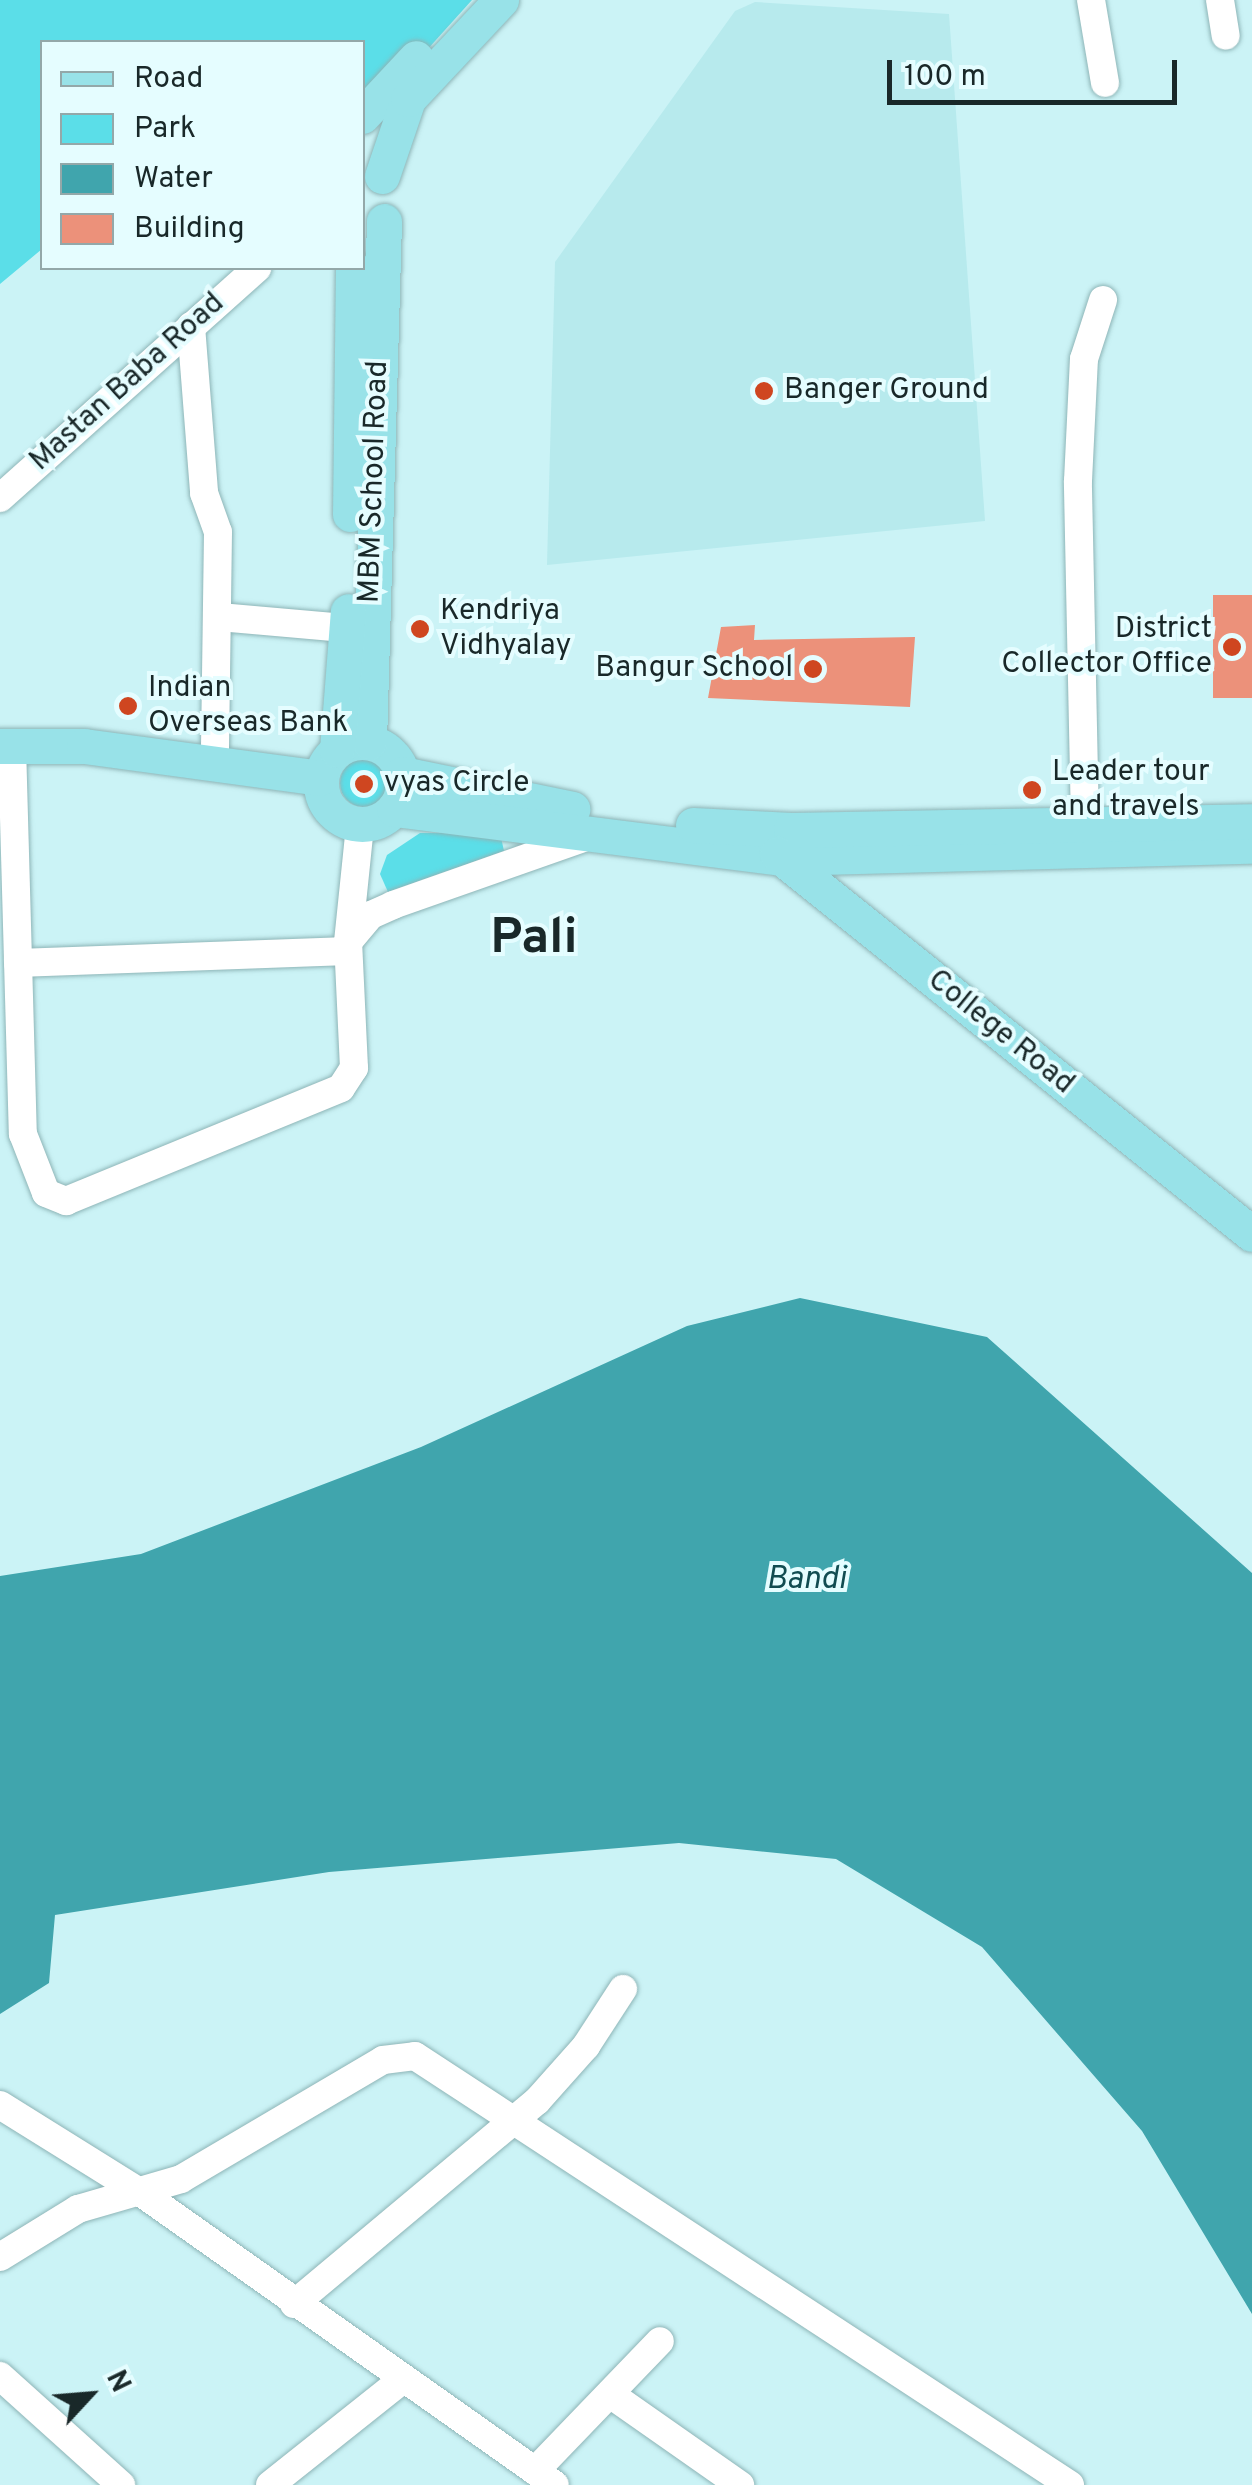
<!DOCTYPE html>
<style>
body{margin:0}
#map{position:relative;width:1252px;height:2485px;overflow:hidden;background:#cbf3f6;font-family:Overpass,sans-serif}
div>[style]{position:absolute}
[style*='--x']{left:calc(var(--x)*1px);top:calc(var(--y)*1px);width:calc(var(--w)*1px);rotate:calc(var(--a)*1deg)}
.built>*{inset:0;background:#b7eaed}
.green>*{inset:0;background:#5bdee8}
.round{border-radius:50%}
.water>*{inset:0;background:#40a5ad}
.building>*{inset:0;background:#ec917a;transform-origin:0 0}
.roads{filter:drop-shadow(0 0 2px #8eb5b7) drop-shadow(0 0 2px #8eb5b7)}
.minor>*{height:28px;margin:-14px;padding:0 14px;transform-origin:14px;border-radius:14px;background:#fff}
.major>*{height:35px;margin:-17.5px;padding:0 17.5px;transform-origin:17.5px;border-radius:17.5px;background:#98e2e8}
.major>.ring{margin:-17.5px;padding:0;box-sizing:content-box;background:none;border:35px solid #98e2e8;border-radius:50%}
.dots>*{width:28px;height:28px;translate:-50% -50%;box-sizing:border-box;border:5px solid #e5fdff;border-radius:50%}
span{translate:-50% -50%;white-space:nowrap;text-align:center;line-height:1.15;-webkit-text-stroke:8px #e5fdff;paint-order:stroke}
.street-label{font-size:30px;color:#192829}
.poi-label{font-size:30px;color:#192829}
.left{translate:0 -50%;text-align:left}
.right{translate:-100% -50%;text-align:right}
.water-label{font-size:32px;color:#114c51;font-style:italic}
.town-label{font-size:50px;color:#192829;font-weight:700}
.legend{position:absolute;left:40px;top:40px;width:325px;height:230px;box-sizing:border-box;background:#e5fdff;border:2px solid #93a8a9;margin:0;padding:12px 18px;list-style:none;font-size:30px;color:#192829}
.legend li{display:flex;align-items:center;gap:20px;height:50px}
.legend b{width:50px;border:2px solid #93a8a9}
.north{position:absolute;left:40px;top:2345px;width:100px;height:100px;-webkit-text-stroke:8px #e5fdff;paint-order:stroke;rotate:64deg;font-size:28px;font-weight:700;line-height:40px;text-align:center;color:#192829}
.north::after{content:'';display:block;margin:auto;width:35px;height:45px;background:#192829;clip-path:polygon(50% 0,100% 100%,50% 72%,0 100%)}
.scale{position:absolute;left:887px;top:60px;width:290px;height:45px;box-sizing:border-box;border:5px solid #192829;border-top:0;padding-left:12px;font-size:30px;line-height:35px;white-space:nowrap;color:#192829;-webkit-text-stroke:8px #e5fdff;paint-order:stroke}
</style>
<div id="map">
<div class="built">
<i style="clip-path:polygon(755px 2px,949px 14px,985px 521px,547px 565px,555px 262px,735px 11px)"></i>
</div>
<div class="green">
<i style="clip-path:polygon(0 0,472px 0,363px 121px,362px 42px,42px 42px,42px 249px,0 284px)"></i>
<i class="round" style="left:340px;top:759px;width:48px;height:48px"></i>
<i style="clip-path:polygon(420px 833px,500px 833px,504px 851px,388px 892px,380px 874px,387px 855px)"></i>
</div>
<div class="water">
<i style="clip-path:polygon(800px 1298px,987px 1337px,1252px 1573px,1252px 2314px,1142px 2131px,982px 1947px,836px 1859px,679px 1843px,329px 1872px,55px 1915px,49px 1983px,0 2014px,0 1576px,141px 1554px,421px 1447px,687px 1326px)"></i>
</div>
<div class="building">
<i style="left:1252px;top:595px;width:103px;height:39px;rotate:90deg"></i>
<i style="clip-path:polygon(755px 625px,754px 640px,915px 637px,910px 707px,708px 698px,721px 627px)"></i>
</div>
<div class="roads">
<div class="minor">
<i style="--x:1091;--y:0;--w:84;--a:80.4"></i>
<i style="--x:1220;--y:0;--w:36;--a:81"></i>
<i style="--x:191;--y:326;--w:168;--a:85.5"></i>
<i style="--x:204;--y:493;--w:41;--a:70.3"></i>
<i style="--x:218;--y:532;--w:228;--a:90.8"></i>
<i style="--x:0;--y:498;--w:345;--a:-41.8"></i>
<i style="--x:219;--y:617;--w:149;--a:5"></i>
<i style="--x:12;--y:746;--w:388;--a:88.4"></i>
<i style="--x:23;--y:1134;--w:63;--a:68.7"></i>
<i style="--x:46;--y:1193;--w:22;--a:22"></i>
<i style="--x:66;--y:1201;--w:297;--a:-22.3"></i>
<i style="--x:341;--y:1088;--w:24;--a:-57"></i>
<i style="--x:354;--y:1068;--w:126;--a:-92.7"></i>
<i style="--x:348;--y:942;--w:118;--a:-84.1"></i>
<i style="--x:1085;--y:823;--w:342;--a:-91.2"></i>
<i style="--x:1078;--y:481;--w:122;--a:-87.2"></i>
<i style="--x:1084;--y:359;--w:62;--a:-72.1"></i>
<i style="--x:348;--y:942;--w:35;--a:-50"></i>
<i style="--x:371;--y:915;--w:24;--a:-24"></i>
<i style="--x:393;--y:905;--w:211;--a:-19.4"></i>
<i style="--x:18;--y:963;--w:330;--a:-2.1"></i>
<i style="--x:0;--y:2105;--w:168;--a:31.9"></i>
<i style="--x:143;--y:2194;--w:504;--a:35.23"></i>
<i style="--x:0;--y:2257;--w:92;--a:-31.6"></i>
<i style="--x:78;--y:2209;--w:107;--a:-16.2"></i>
<i style="--x:181;--y:2179;--w:234;--a:-30.5"></i>
<i style="--x:383;--y:2060;--w:32;--a:-7"></i>
<i style="--x:415;--y:2056;--w:783;--a:33.22"></i>
<i style="--x:294;--y:2304;--w:317;--a:-39.9"></i>
<i style="--x:537;--y:2101;--w:74;--a:-48.3"></i>
<i style="--x:586;--y:2046;--w:68;--a:-57"></i>
<i style="--x:0;--y:2376;--w:163;--a:42"></i>
<i style="--x:610;--y:2394;--w:159;--a:35"></i>
<i style="--x:535;--y:2471;--w:180;--a:-46.1"></i>
<i style="--x:270;--y:2485;--w:169;--a:-38.5"></i>
</div>
<div class="major">
<i style="--x:362;--y:116;--w:79;--a:-47"></i>
<i style="--x:382;--y:176;--w:81;--a:-71.3"></i>
<i style="--x:408;--y:99;--w:136;--a:-46.8"></i>
<i style="--x:350;--y:514;--w:246;--a:-89.3"></i>
<i class="ring" style="left:321px;top:742px;width:47px;height:47px"></i>
<i style="--x:369;--y:742;--w:521;--a:-88.35"></i>
<i style="--x:0;--y:746;--w:84;--a:0"></i>
<i style="--x:84;--y:746;--w:238;--a:7.7"></i>
<i style="--x:337;--y:750;--w:139;--a:-85.5"></i>
<i style="--x:402;--y:774;--w:174;--a:11.6"></i>
<i style="--x:394;--y:809;--w:390;--a:7.2"></i>
<i style="--x:781;--y:858;--w:471;--a:-1.5"></i>
<i style="--x:693;--y:825;--w:98;--a:2.9"></i>
<i style="--x:791;--y:830;--w:461;--a:-1.1"></i>
<i style="--x:777;--y:854;--w:608;--a:38.66"></i>
</div>
</div>
<div class="dots">
<i style="left:764px;top:391px;background:#cf4620"></i>
<i style="left:420px;top:629px;background:#cf4620"></i>
<i style="left:1232px;top:647px;background:#cf4620"></i>
<i style="left:813px;top:669px;background:#cf4620"></i>
<i style="left:128px;top:706px;background:#cf4620"></i>
<i style="left:364px;top:784px;background:#cf4620"></i>
<i style="left:1032px;top:790px;background:#cf4620"></i>
</div>
<div class="street-label">
<span style="left:128px;top:383px;rotate:-42deg">Mastan Baba Road</span>
<span style="left:375px;top:482px;rotate:-88deg">MBM School Road</span>
<span style="left:1000px;top:1033px;rotate:39deg">College Road</span>
</div>
<div class="poi-label">
<span class="left" style="left:784px;top:391px">Banger Ground</span>
<span class="left" style="left:440px;top:629px">Kendriya<br>Vidhyalay</span>
<span class="right" style="left:1212px;top:647px">District<br>Collector Office</span>
<span class="right" style="left:793px;top:669px">Bangur School</span>
<span class="left" style="left:148px;top:706px">Indian<br>Overseas Bank</span>
<span class="left" style="left:1052px;top:790px">Leader tour<br>and travels</span>
<span class="left" style="left:384px;top:784px">vyas Circle</span>
</div>
<div class="water-label">
<span style="left:806px;top:1580px">Bandi</span>
</div>
<div class="town-label">
<span style="left:534px;top:940px">Pali</span>
</div>
<ul class="legend">
<li><b style="height:12px;background:#98e2e8"></b>Road</li>
<li><b style="height:28px;background:#5bdee8"></b>Park</li>
<li><b style="height:28px;background:#40a5ad"></b>Water</li>
<li><b style="height:28px;background:#ec917a"></b>Building</li>
</ul>
<div class="north">N</div>
<div class="scale">100 m</div>
</div>
